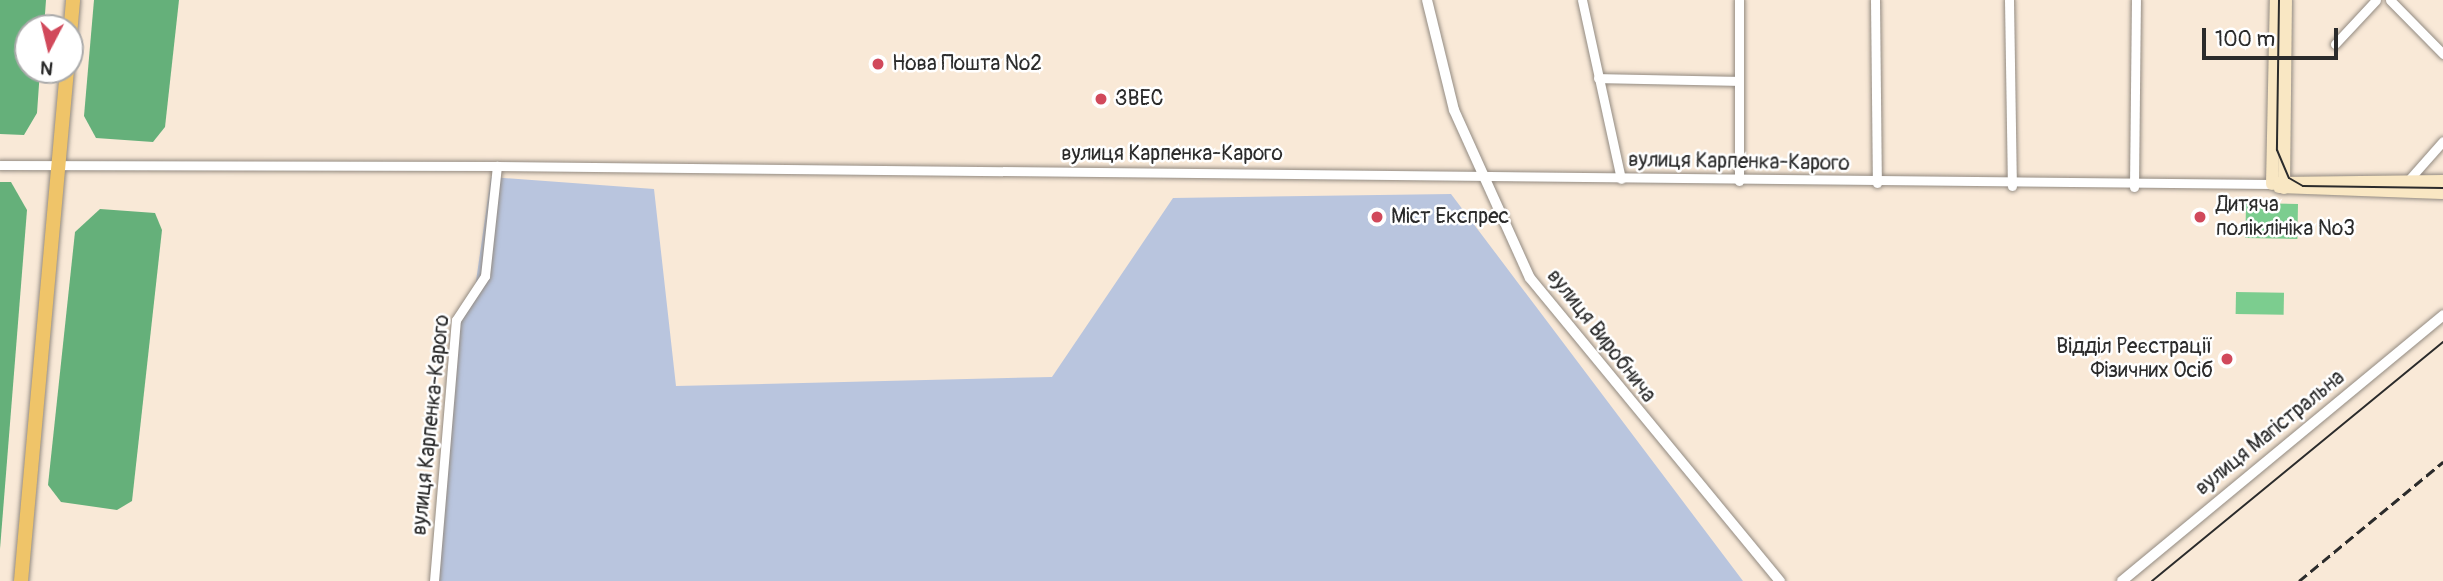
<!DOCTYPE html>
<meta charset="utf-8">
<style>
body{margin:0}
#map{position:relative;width:2443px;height:581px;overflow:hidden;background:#f9e9d7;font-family:Pangolin,sans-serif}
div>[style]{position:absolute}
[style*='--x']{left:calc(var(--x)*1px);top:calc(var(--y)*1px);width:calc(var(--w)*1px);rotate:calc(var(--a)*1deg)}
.industrial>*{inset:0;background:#b9c5de}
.green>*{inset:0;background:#7ccd8f;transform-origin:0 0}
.forest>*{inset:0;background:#65b07a}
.roads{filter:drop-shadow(0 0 2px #928a81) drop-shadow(0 0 2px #928a81)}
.minor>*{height:9px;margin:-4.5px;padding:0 4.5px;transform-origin:4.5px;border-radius:4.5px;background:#fff}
.tertiary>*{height:10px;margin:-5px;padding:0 5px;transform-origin:5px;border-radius:5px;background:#fff}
.secondary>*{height:12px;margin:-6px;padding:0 6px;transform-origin:6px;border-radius:6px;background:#f9e7c3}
.trunk>*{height:14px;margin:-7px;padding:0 7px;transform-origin:7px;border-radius:7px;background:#efc469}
.tram>*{height:2px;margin:-1px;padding:0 1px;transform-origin:1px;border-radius:1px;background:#2b2b2b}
.rail>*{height:2.5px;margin-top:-1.25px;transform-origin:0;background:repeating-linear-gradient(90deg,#2b2b2b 0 10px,transparent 0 15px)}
.dots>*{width:19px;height:19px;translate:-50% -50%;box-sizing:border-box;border:4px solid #fff;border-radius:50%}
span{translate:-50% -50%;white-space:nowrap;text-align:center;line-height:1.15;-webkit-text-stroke:5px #fff;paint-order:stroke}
.poi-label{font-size:21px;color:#2b2b2b}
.left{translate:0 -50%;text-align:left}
.right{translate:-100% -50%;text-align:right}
.street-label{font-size:21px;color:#2b2b2b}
.north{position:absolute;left:14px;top:14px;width:70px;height:70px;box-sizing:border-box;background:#fff;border:2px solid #aaa;border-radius:50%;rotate:187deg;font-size:19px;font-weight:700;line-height:28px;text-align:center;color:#2b2b2b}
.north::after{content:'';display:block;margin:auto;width:24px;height:32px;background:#d1495b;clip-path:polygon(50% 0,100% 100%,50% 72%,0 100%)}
.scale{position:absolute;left:2202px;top:28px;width:136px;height:32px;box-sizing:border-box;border:4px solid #2b2b2b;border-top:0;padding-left:9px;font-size:21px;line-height:24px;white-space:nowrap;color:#2b2b2b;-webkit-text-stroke:5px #fff;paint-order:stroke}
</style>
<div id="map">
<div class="industrial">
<i style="clip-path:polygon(491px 177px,654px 189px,676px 386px,1052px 377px,1173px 198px,1451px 194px,1743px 581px,434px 581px,454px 330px,474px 295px)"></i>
</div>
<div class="green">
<i style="left:2246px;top:203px;width:52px;height:35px;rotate:1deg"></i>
<i style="left:2236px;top:292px;width:48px;height:22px;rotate:1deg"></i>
</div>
<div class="forest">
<i style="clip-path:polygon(0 0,46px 0,44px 28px,28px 28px,28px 70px,40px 70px,37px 113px,24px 135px,0 134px)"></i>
<i style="clip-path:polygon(94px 0,179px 0,165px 127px,153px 142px,96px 138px,84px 116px)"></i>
<i style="clip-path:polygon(0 182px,11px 182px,27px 210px,0 549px)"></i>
<i style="clip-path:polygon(100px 209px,155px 213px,162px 230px,132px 501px,117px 510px,61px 502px,48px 485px,75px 232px)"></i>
</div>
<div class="roads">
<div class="minor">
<i style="--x:1582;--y:0;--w:183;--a:77.7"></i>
<i style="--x:1739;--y:0;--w:181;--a:90"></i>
<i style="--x:1875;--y:0;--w:183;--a:89.4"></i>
<i style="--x:2009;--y:0;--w:186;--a:89.1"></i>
<i style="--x:2390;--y:0;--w:76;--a:45.5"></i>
<i style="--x:2335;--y:44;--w:60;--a:-47"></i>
<i style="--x:1598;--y:78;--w:140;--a:1.2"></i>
<i style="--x:0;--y:165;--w:497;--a:0.1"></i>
<i style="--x:2405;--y:184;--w:57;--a:-48.5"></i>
<i style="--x:2134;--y:187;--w:187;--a:-89.4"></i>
<i style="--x:434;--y:581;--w:262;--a:-85.2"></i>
<i style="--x:456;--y:320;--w:53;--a:-56.6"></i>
<i style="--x:485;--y:276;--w:111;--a:-83.8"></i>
<i style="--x:497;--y:166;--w:1775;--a:0.58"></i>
</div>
<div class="tertiary">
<i style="--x:1427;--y:0;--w:113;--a:76.2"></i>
<i style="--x:1454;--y:110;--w:184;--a:65.7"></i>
<i style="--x:1530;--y:278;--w:393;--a:50.5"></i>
<i style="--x:2122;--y:581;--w:417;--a:-39.6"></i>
</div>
<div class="secondary">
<i style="--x:2279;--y:183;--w:164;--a:-0.7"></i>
<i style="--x:2272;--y:184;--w:184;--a:-88.8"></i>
<i style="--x:2279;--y:187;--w:164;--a:2.1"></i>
<i style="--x:2284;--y:188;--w:188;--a:-89.4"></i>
</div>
<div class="trunk">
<i style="--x:70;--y:35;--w:35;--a:-85"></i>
<i style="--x:21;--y:581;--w:513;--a:-84.86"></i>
</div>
</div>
<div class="tram">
<i style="--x:2279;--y:0;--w:150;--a:90.8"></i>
<i style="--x:2277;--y:150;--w:30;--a:67"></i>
<i style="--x:2289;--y:178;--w:16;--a:30"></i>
<i style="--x:2303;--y:186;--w:140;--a:0.8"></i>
<i style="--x:2152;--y:581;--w:377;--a:-39.4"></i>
</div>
<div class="rail">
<i style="--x:2299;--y:581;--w:187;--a:-39.6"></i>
</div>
<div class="dots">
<i style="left:878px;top:64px;background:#d1495b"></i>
<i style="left:1101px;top:99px;background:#d1495b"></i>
<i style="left:1377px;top:217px;background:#d1495b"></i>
<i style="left:2200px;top:217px;background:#d1495b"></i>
<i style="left:2227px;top:359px;background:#d1495b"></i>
</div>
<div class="poi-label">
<span class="left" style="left:892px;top:64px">Нова Пошта №2</span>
<span class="left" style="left:1115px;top:99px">ЗВЕС</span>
<span class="left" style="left:2216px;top:217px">Дитяча<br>поліклініка №3</span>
<span class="left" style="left:1391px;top:217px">Мiст Експрес</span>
<span class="right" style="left:2213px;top:359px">Відділ Реєстрації<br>Фізичних Осіб</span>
</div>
<div class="street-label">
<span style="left:1172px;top:154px">вулиця Карпенка-Карого</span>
<span style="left:1739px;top:162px;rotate:1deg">вулиця Карпенка-Карого</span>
<span style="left:1601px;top:336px;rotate:52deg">вулиця Виробнича</span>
<span style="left:431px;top:425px;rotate:-84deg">вулиця Карпенка-Карого</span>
<span style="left:2270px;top:433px;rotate:-39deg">вулиця Магістральна</span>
</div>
<div class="north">N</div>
<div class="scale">100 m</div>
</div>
